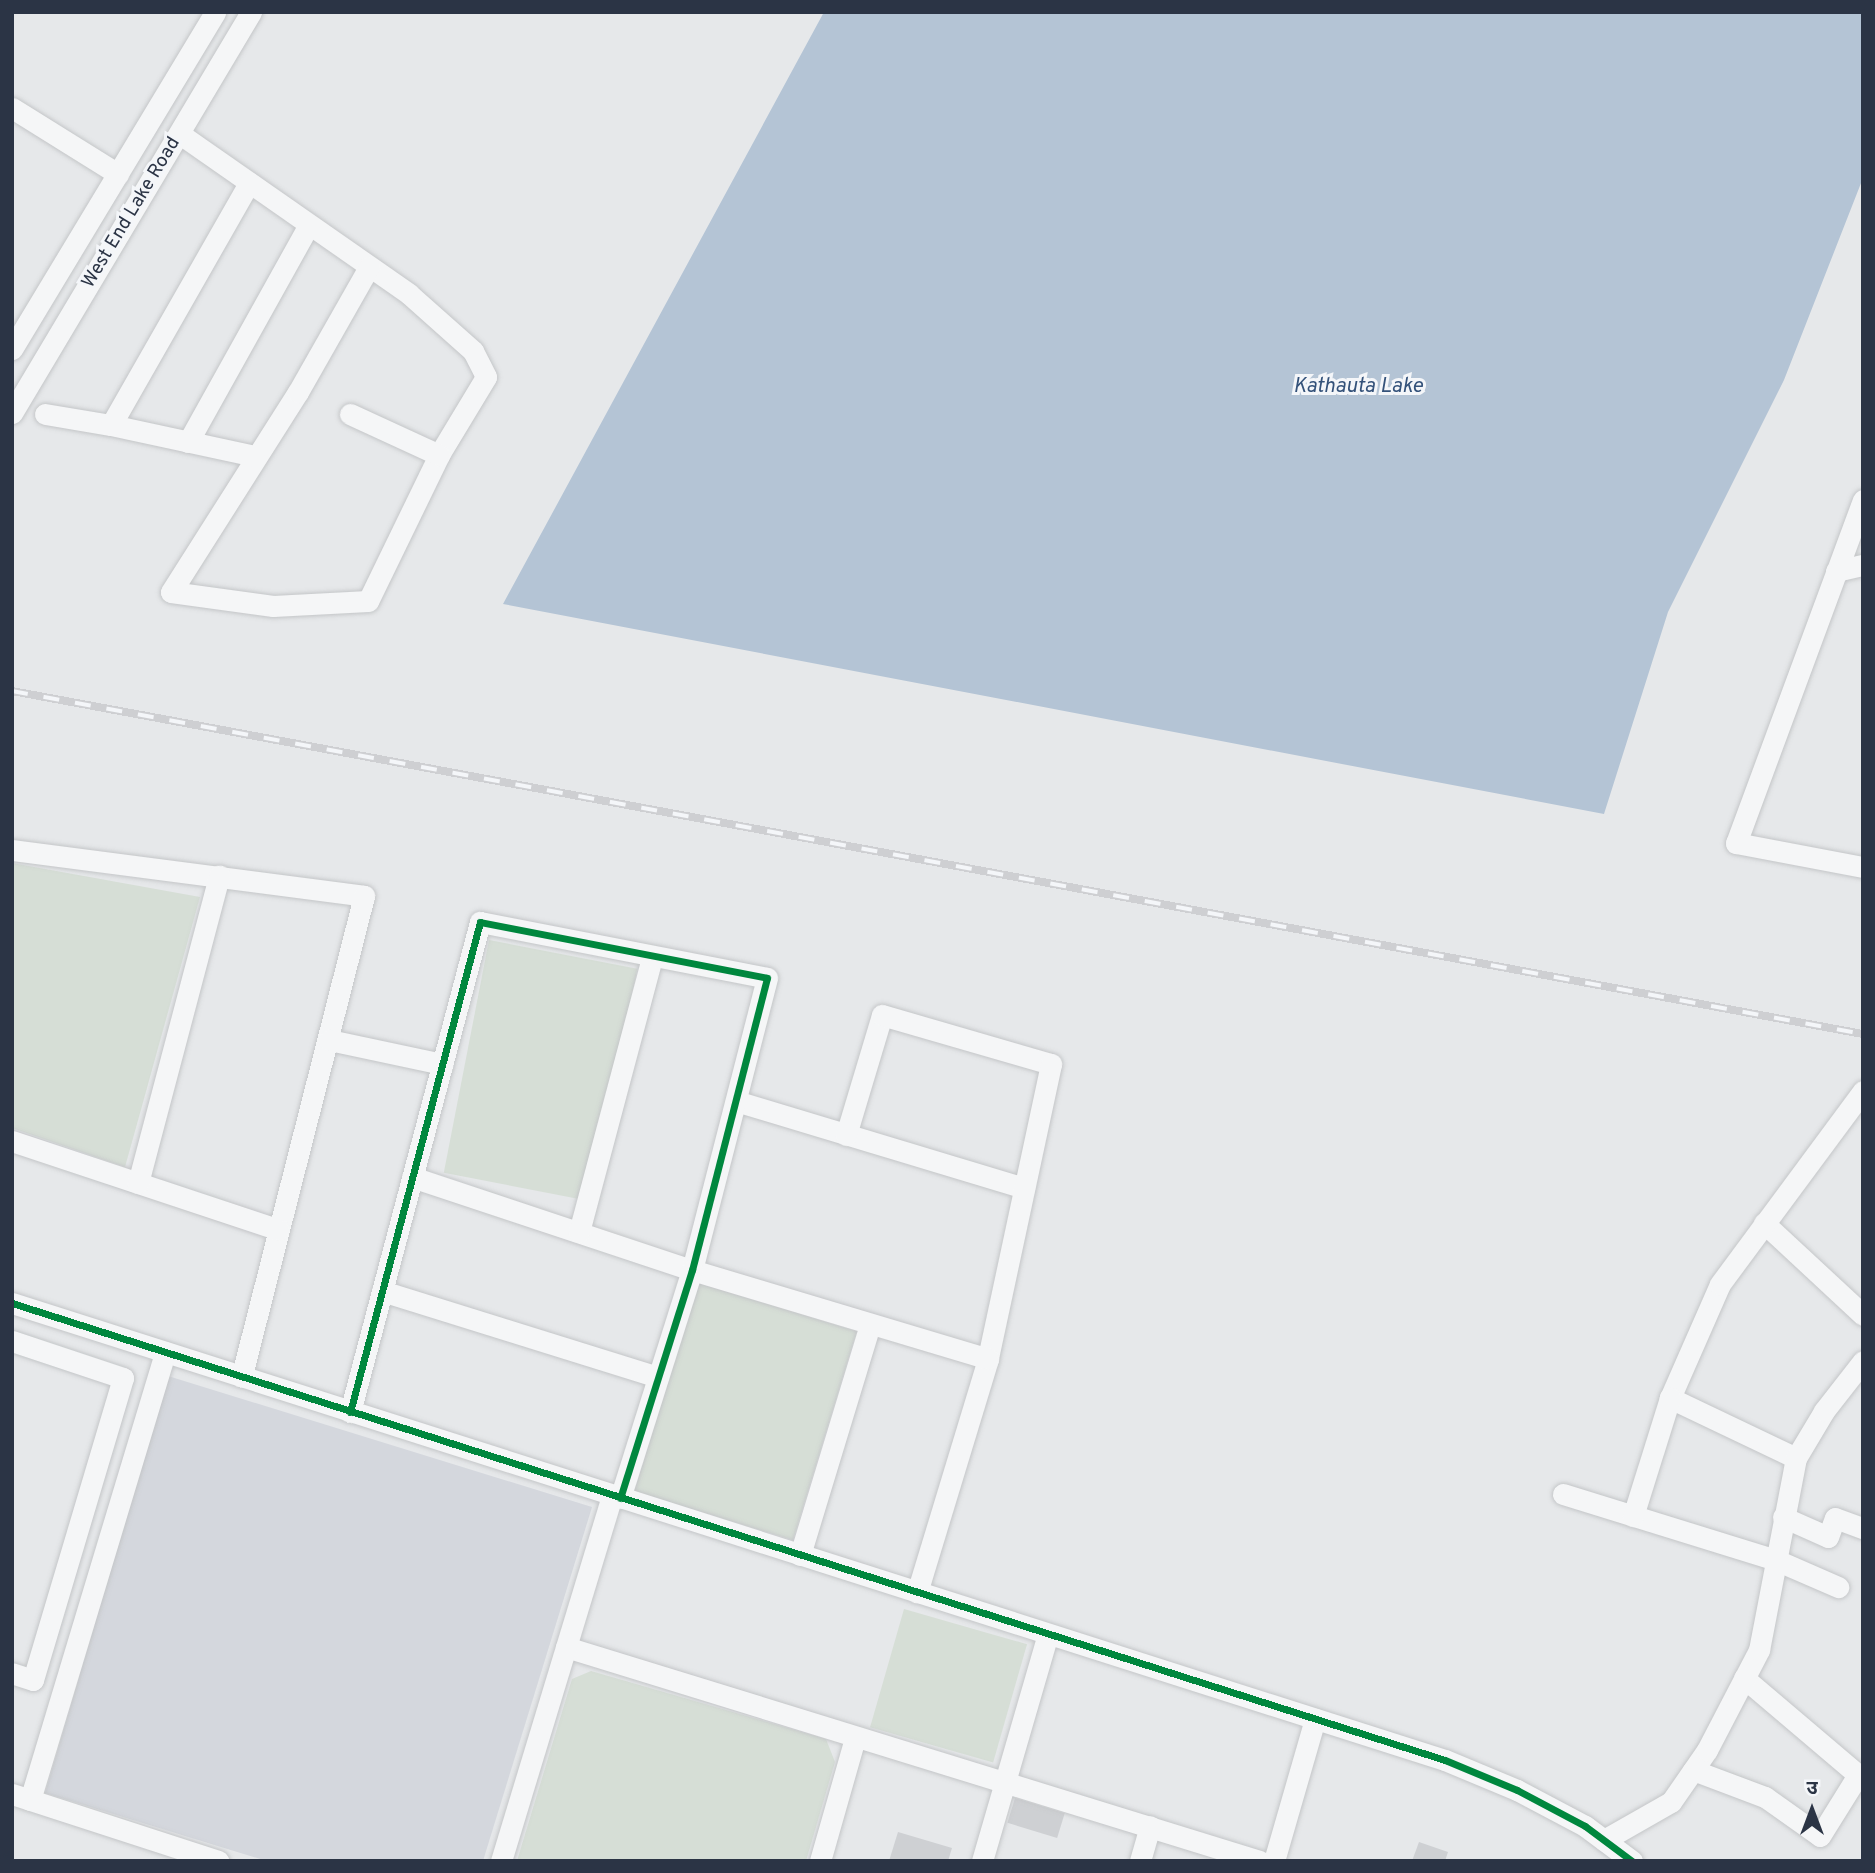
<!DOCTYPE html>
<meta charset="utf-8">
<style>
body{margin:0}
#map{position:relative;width:1875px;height:1873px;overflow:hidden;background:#e6e8ea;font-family:Overpass,"Noto Sans Devanagari",sans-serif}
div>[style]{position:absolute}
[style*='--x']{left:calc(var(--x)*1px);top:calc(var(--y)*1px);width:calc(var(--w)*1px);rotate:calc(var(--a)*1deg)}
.built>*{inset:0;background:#d4d7dd}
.green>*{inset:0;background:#d6ded6;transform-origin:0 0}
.water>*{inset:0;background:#b4c4d5}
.building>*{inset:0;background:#ced0d3;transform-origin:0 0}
.roads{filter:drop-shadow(0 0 2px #c4c6c8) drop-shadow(0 0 2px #c4c6c8)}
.minor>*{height:21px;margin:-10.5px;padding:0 10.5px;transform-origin:10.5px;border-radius:10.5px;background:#f5f6f7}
.rail>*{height:8px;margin-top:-4px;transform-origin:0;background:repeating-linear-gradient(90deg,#f4f6f9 0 16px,#cecfd2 0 32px);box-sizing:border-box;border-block:2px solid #cecfd2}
.cycleway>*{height:7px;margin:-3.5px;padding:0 3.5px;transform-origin:3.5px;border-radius:3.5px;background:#00873e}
span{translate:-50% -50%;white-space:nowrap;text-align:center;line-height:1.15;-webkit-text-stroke:6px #f4f6f9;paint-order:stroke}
.street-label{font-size:19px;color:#2b3445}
.water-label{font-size:21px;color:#34527a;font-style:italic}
.frame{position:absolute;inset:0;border:14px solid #2b3445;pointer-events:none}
.north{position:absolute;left:1777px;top:1775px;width:70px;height:70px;-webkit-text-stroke:5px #f4f6f9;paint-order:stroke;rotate:0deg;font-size:19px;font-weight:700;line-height:28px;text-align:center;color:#2b3445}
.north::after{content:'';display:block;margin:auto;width:24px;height:32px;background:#2b3445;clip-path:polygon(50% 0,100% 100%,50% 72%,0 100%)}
</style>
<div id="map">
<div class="built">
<i style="clip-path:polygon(168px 1376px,592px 1507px,483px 1861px,267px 1861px,45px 1793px)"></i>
</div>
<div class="green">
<i style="clip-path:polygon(12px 863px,200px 897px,125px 1167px,12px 1128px)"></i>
<i style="left:489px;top:940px;width:151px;height:237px;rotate:11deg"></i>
<i style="left:698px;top:1283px;width:166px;height:218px;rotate:17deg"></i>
<i style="left:904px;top:1609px;width:128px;height:123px;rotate:16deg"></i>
<i style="clip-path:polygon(591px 1671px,826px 1739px,835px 1762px,806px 1861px,517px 1861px,572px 1679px)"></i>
</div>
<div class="water">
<i style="clip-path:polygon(824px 12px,1863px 12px,1863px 178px,1784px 380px,1668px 612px,1604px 814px,503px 604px)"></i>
</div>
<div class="building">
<i style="left:1015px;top:1798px;width:52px;height:26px;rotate:17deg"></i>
<i style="clip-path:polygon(898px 1832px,952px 1848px,948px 1861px,889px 1861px)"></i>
<i style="clip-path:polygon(1419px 1842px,1448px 1852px,1445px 1861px,1412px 1861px)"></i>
</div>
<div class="roads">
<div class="minor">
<i style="--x:12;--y:108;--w:125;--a:31.9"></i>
<i style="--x:180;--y:134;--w:279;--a:34.9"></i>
<i style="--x:409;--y:294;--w:86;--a:41.7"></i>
<i style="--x:473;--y:351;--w:29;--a:63"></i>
<i style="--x:486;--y:377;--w:91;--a:121.1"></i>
<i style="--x:439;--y:455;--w:162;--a:115.9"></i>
<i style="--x:368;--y:601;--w:95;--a:177"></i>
<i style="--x:273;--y:606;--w:103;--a:-172.2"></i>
<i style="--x:171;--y:592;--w:237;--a:-57.6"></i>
<i style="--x:298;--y:392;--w:144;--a:-60.4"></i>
<i style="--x:12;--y:349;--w:393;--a:-58.9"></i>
<i style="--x:12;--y:413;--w:467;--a:-59.2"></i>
<i style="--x:45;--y:414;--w:67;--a:9.5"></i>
<i style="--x:111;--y:425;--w:146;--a:12.2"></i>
<i style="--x:350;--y:414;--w:98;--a:24.7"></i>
<i style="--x:111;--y:425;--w:279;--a:-60.3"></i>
<i style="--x:188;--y:442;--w:248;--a:-60.9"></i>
<i style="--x:1863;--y:500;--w:366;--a:110.3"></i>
<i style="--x:1736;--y:843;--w:129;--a:10.7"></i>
<i style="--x:1836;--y:571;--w:28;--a:-13"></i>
<i style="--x:12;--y:850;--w:355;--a:7.4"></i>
<i style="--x:364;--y:896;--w:496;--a:104.3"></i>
<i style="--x:329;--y:1040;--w:116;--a:12"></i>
<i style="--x:736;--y:1101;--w:301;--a:16.8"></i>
<i style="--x:846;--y:1135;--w:125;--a:-73.3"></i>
<i style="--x:882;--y:1015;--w:176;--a:16.2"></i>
<i style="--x:1051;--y:1064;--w:302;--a:102.1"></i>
<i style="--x:988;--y:1359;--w:244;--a:106.9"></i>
<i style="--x:12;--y:1141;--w:281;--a:18.4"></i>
<i style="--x:412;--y:1177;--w:295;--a:18.4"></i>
<i style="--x:692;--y:1270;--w:309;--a:16.7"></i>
<i style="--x:138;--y:1183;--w:318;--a:-75.2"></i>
<i style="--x:1764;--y:1223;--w:135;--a:42.9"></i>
<i style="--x:579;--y:1232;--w:284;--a:-75.1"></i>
<i style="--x:382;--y:1291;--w:289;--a:17.3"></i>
<i style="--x:12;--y:1303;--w:1504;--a:17.69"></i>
<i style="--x:1445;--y:1760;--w:78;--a:22.6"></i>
<i style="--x:1517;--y:1790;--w:77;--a:27.9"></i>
<i style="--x:1585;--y:1826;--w:59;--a:36.7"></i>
<i style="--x:12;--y:1341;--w:117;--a:18.4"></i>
<i style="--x:123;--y:1378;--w:315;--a:106.6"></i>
<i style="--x:33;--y:1680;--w:22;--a:-162"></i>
<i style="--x:350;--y:1412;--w:507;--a:-75.14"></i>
<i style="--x:480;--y:922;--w:292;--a:11"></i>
<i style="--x:767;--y:978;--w:301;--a:104.4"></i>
<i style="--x:692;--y:1270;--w:239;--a:107.5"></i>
<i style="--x:1796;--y:1458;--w:140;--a:-154.5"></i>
<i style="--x:1670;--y:1398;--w:124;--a:-66.3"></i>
<i style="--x:1720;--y:1284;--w:240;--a:-53.5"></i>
<i style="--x:1563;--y:1494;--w:223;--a:17.2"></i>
<i style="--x:1776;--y:1560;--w:68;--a:23.5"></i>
<i style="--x:1633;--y:1516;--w:124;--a:-72.6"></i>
<i style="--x:1783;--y:1517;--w:49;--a:24"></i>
<i style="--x:1828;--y:1537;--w:20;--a:-70"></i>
<i style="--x:1835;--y:1518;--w:30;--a:20"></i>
<i style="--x:800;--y:1555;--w:241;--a:-73.1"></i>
<i style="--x:566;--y:1647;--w:726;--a:17.14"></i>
<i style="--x:1744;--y:1678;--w:156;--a:40.3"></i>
<i style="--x:1693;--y:1770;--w:77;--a:20.6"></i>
<i style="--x:1765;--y:1797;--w:67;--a:35.3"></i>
<i style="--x:1820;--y:1836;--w:72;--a:-58.1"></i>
<i style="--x:12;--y:1794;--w:217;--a:18"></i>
<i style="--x:30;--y:1800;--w:468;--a:-73.2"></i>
<i style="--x:1604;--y:1840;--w:77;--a:-29.6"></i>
<i style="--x:1671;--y:1802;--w:63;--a:-55.3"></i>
<i style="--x:1707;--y:1750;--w:113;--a:-62.5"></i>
<i style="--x:1759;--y:1650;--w:196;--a:-79.1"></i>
<i style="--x:1796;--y:1458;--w:55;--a:-59.2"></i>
<i style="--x:1824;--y:1411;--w:63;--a:-52"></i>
<i style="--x:501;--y:1861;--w:382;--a:-73.1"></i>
<i style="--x:820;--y:1861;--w:128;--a:-74.1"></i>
<i style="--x:982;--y:1861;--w:236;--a:-73.8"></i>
<i style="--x:1140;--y:1861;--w:36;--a:-74"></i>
<i style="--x:1274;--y:1861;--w:148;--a:-73.9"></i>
</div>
</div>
<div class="rail">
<i style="--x:12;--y:691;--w:1883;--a:10.5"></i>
</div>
<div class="cycleway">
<i style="--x:12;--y:1303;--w:1504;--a:17.69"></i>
<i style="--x:1445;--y:1760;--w:78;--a:22.6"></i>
<i style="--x:1517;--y:1790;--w:77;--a:27.9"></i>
<i style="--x:1585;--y:1826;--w:59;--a:36.7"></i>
<i style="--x:350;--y:1412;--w:507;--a:-75.14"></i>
<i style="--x:480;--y:922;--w:292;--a:11"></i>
<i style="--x:767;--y:978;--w:301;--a:104.4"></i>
<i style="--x:692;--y:1270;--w:239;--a:107.5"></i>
</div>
<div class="street-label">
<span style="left:132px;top:213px;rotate:-59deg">West End Lake Road</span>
</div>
<div class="water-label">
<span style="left:1358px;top:387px">Kathauta Lake</span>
</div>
<div class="frame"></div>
<div class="north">उ</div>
</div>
